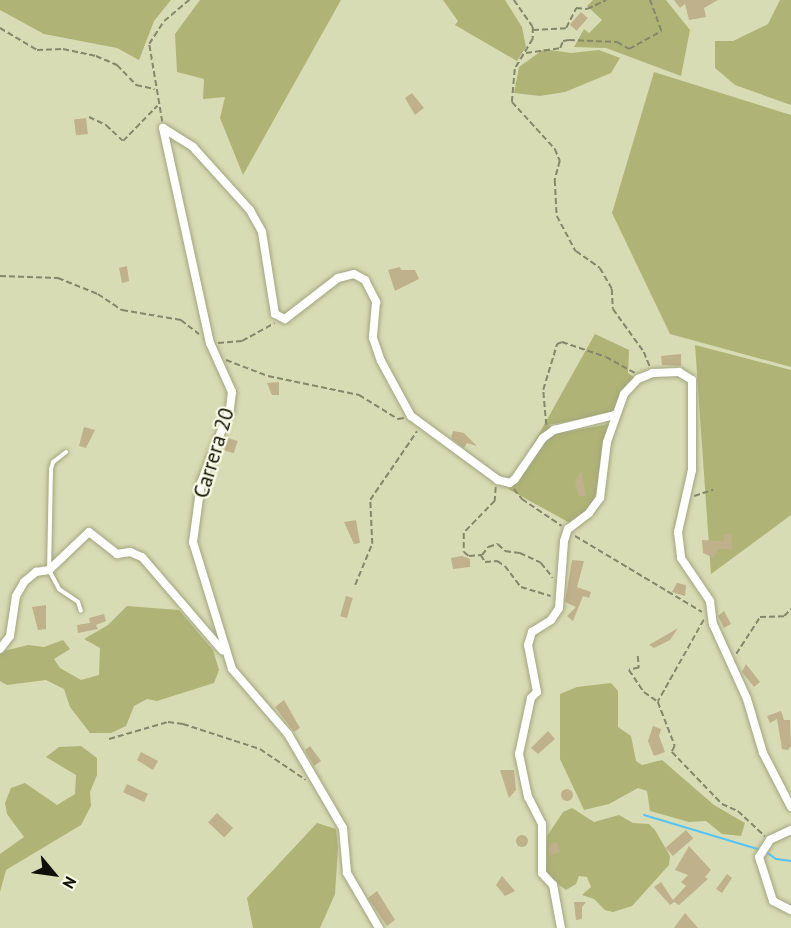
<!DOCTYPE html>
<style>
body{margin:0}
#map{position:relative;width:791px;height:928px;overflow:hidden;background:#d8dcb4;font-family:"PT Sans",sans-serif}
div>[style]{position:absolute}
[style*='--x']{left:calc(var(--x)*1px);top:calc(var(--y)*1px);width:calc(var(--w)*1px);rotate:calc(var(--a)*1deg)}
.green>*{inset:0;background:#afb376}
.stream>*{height:2px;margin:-1px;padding:0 1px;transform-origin:1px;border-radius:1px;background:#57c4f7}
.building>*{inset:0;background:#beb18b;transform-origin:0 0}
.round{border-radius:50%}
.path>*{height:1.5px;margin-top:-0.75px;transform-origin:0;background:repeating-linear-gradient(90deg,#85876b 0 6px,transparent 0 9px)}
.roads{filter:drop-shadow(0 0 2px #a2a57f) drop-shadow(0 0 2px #a2a57f)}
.lane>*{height:4px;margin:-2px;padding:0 2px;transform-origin:2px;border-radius:2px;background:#fff}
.street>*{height:8px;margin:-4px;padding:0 4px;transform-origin:4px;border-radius:4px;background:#fff}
span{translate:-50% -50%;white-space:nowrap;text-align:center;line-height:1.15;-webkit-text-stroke:4.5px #f9fbe7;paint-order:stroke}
.street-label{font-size:21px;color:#0f1003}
.north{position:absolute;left:24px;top:844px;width:60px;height:60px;-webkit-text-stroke:4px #f9fbe7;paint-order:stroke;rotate:119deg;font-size:16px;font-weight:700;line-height:24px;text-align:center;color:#0f1003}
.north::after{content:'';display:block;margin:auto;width:21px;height:27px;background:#0f1003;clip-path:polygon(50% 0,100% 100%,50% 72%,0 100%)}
</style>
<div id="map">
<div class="green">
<i style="clip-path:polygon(0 0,171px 0,154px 21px,139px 60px,117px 48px,44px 34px,0 10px)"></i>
<i style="clip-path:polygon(200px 0,341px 0,243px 175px,220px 118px,225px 97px,203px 99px,204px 79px,177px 72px,175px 34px)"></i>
<i style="clip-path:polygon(443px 0,505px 0,522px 27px,526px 47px,517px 61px,455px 25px,458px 21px)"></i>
<i style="clip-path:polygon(593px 0,666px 0,690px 30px,681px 76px,606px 48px,574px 47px,584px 29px,589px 33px,602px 20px,587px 6px)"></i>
<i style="clip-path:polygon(780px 0,791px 0,791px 105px,735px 85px,715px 68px,715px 41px,733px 41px,768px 24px)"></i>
<i style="clip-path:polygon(544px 49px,571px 53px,599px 50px,620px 58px,611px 73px,565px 92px,540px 96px,514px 93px,519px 67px)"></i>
<i style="clip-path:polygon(654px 72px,791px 115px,791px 367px,670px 334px,612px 213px)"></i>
<i style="clip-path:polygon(595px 334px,629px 350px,628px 373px,635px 378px,613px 413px,548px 425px,566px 432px,609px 424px,597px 497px,585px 514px,570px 523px,508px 489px)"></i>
<i style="clip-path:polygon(695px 345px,791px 370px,791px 515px,711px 574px)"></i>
<i style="clip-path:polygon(127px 606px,179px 610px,213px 650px,219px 670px,214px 683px,157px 701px,147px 699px,134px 706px,126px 726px,111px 733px,90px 733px,70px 707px,64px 689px,46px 680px,7px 685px,0 681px,0 652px,28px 645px,44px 647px,63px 640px,70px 649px,54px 659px,60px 668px,81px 680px,99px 675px,100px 648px,84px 639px,108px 625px)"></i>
<i style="clip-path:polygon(611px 683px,618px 691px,618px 727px,631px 736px,636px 761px,642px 765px,662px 760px,714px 805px,745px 823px,741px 836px,722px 834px,706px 821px,689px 822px,650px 811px,647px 791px,638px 788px,609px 804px,584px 810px,560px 759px,560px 694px,577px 687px)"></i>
<i style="clip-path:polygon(81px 746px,97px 758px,97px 775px,90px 792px,91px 806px,81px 825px,6px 870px,0 892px,0 854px,24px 837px,7px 814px,5px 803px,11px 788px,25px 783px,57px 805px,75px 794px,76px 775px,46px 757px,59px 747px)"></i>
<i style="clip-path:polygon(572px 808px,594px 822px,619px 815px,633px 823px,649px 824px,655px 830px,670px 856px,669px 865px,632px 906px,613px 912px,605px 910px,594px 899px,582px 895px,591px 887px,587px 877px,579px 876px,576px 884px,566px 890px,546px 875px,547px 836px,563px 812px)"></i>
<i style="clip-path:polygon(317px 823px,336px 829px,338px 848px,335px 894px,320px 928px,253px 928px,247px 898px)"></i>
</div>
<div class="stream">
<i style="--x:644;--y:815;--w:122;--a:16.7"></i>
<i style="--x:766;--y:852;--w:12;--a:35"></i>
<i style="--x:776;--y:859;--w:15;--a:8"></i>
</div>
<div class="building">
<i style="clip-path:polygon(674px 0,718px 0,704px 8px,706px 17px,689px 20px,685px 4px,680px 8px)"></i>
<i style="left:581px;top:12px;width:9px;height:17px;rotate:41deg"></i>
<i style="clip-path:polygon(412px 93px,424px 108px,415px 115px,405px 98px)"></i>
<i style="left:86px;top:118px;width:16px;height:12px;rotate:83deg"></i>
<i style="clip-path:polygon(127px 266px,129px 281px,122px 283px,119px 268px)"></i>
<i style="clip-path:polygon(400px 267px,401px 270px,415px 270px,419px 279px,395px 291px,388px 270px)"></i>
<i style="clip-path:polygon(681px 354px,681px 366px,662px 365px,661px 356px)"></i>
<i style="clip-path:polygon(279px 382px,279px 395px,272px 395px,267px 383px)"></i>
<i style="clip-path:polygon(84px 427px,95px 430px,86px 448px,79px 446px)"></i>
<i style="clip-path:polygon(453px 431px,464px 433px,477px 446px,467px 443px,464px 448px,451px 438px)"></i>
<i style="left:228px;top:438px;width:10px;height:13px;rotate:17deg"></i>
<i style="clip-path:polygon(581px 471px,586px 496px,578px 496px,575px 481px)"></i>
<i style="clip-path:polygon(356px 520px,360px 543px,354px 544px,344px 522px)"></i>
<i style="clip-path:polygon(731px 534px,732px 549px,718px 549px,714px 558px,703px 553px,702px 540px,724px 541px,723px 535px)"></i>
<i style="clip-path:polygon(462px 556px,470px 559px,470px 567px,453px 569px,451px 558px)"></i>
<i style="clip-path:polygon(572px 560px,584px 561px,577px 587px,591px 592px,589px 598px,583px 596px,573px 621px,567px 616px,576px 607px,565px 602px)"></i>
<i style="clip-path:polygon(677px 583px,686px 585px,685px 596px,672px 592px)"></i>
<i style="left:346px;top:596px;width:7px;height:21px;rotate:16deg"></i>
<i style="clip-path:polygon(46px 605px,46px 629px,38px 630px,32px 607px)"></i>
<i style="clip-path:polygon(724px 611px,731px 624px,724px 628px,718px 616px)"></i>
<i style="clip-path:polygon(104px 614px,106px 621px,96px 625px,98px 629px,78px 633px,77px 625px,90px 623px,89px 618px)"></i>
<i style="clip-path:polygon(678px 628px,670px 640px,654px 648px,649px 645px)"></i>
<i style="clip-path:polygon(746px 664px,760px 682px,754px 687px,742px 672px)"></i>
<i style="clip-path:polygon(284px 700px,300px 728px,294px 732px,275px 707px)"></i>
<i style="clip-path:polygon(781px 711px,784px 720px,790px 720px,791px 746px,788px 750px,782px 749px,777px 719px,770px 723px,767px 716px)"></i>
<i style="clip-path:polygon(653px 726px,661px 729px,659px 736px,665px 752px,654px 756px,648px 741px)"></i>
<i style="clip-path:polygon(548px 731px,555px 739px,538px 754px,531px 748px)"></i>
<i style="clip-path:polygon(310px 746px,321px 761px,314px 766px,305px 750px)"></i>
<i style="clip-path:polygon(141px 752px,158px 761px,153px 770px,137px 760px)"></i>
<i style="clip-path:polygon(500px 770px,514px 770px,516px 790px,509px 798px)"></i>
<i style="left:127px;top:784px;width:23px;height:9px;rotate:25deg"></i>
<i class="round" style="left:561px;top:789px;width:12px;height:12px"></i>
<i style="left:217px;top:813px;width:22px;height:13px;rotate:43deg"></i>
<i style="left:686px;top:830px;width:11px;height:27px;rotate:49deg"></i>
<i class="round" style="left:516px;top:835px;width:12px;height:12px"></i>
<i style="clip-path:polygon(557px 842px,560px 852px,549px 856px,548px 845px)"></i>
<i style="clip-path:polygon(689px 846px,711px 870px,705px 877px,708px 879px,679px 905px,674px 902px,670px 905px,654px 887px,661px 882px,673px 900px,686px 886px,681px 882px,688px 875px,675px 870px)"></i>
<i style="clip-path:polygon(727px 874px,732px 878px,722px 893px,716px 889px)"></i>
<i style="clip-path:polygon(502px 876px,515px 891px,505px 896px,496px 885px)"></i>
<i style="clip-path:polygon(377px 891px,395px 920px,387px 926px,368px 898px)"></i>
<i style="clip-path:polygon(574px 902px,586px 902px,582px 907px,582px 919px,576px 920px)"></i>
<i style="clip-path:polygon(685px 913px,698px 928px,674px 928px)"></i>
</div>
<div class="path">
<i style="--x:514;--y:0;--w:33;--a:55"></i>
<i style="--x:533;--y:27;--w:12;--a:90"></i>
<i style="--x:533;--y:39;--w:35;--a:121"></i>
<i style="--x:515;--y:69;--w:33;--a:95"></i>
<i style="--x:512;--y:102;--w:64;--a:47.5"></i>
<i style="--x:555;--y:149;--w:13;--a:67"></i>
<i style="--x:560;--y:161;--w:20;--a:105"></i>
<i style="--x:555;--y:180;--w:36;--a:87"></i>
<i style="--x:557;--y:216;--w:40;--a:62"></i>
<i style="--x:576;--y:251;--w:29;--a:35"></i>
<i style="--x:600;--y:268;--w:24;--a:60"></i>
<i style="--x:612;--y:289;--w:20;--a:87"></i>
<i style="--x:613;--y:309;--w:53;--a:54.2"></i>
<i style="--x:644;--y:352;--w:16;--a:68"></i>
<i style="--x:0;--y:28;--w:43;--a:30.7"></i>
<i style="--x:37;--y:50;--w:26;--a:-2"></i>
<i style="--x:63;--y:49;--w:34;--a:12"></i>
<i style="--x:96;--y:56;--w:23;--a:23"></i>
<i style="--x:117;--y:65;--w:28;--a:46"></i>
<i style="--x:136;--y:85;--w:19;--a:12"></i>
<i style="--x:533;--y:30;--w:33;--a:-3"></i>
<i style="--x:566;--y:28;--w:22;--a:-63"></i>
<i style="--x:576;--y:8;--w:11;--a:5"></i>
<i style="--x:587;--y:9;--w:21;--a:-25"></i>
<i style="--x:526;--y:53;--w:34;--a:-8"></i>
<i style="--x:560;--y:48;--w:8;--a:-67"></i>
<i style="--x:563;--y:41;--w:6;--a:-9"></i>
<i style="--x:569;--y:40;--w:48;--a:2.4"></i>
<i style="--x:617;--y:42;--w:14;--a:30"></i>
<i style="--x:629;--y:49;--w:37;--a:-29"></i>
<i style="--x:661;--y:31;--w:33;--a:-110"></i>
<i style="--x:89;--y:117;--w:19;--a:25"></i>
<i style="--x:106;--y:125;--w:23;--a:43"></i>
<i style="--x:123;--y:141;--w:49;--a:-45.8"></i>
<i style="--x:162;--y:122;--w:79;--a:-99.5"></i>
<i style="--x:149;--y:44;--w:27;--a:-57"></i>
<i style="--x:164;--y:21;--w:33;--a:-40"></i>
<i style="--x:0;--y:276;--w:58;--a:2"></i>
<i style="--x:58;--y:278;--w:43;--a:21.8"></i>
<i style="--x:98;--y:294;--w:29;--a:34"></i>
<i style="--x:122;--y:310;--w:60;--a:9.6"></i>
<i style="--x:181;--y:320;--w:23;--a:38"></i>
<i style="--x:218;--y:343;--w:24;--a:-5"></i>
<i style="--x:242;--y:341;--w:37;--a:-29"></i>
<i style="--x:226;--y:360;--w:45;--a:20.9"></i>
<i style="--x:268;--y:376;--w:93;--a:11.8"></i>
<i style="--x:359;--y:395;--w:46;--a:31.6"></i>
<i style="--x:398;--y:419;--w:6;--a:-9"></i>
<i style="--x:546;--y:425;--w:35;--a:-95"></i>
<i style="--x:543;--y:390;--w:48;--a:-73.1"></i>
<i style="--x:557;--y:344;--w:5;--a:-22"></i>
<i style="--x:562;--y:342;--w:46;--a:18.8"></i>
<i style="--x:606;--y:357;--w:33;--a:29"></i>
<i style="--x:496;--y:487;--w:14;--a:94"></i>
<i style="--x:495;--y:501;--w:45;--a:134.1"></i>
<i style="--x:464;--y:533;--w:19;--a:90"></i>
<i style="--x:464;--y:552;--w:6;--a:39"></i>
<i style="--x:469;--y:556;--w:13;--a:-4"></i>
<i style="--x:482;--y:555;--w:10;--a:-53"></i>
<i style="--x:488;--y:547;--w:10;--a:-17"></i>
<i style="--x:498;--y:544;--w:10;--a:45"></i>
<i style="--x:505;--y:551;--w:15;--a:8"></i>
<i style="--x:520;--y:553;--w:23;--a:25"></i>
<i style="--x:541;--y:563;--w:19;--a:51"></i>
<i style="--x:514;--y:489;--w:13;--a:51"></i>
<i style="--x:522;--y:499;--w:48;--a:34"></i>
<i style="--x:694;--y:496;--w:20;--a:-18"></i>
<i style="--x:575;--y:536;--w:148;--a:30.9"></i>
<i style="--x:481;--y:555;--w:8;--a:60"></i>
<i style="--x:485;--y:562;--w:12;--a:-5"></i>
<i style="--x:497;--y:561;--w:9;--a:32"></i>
<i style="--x:505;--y:566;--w:26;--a:53"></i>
<i style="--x:521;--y:587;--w:31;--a:17"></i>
<i style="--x:355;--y:585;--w:44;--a:-67.5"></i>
<i style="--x:372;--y:544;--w:44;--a:-92.6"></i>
<i style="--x:370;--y:500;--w:83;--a:-55.7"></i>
<i style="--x:704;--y:620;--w:94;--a:119.3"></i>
<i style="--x:658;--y:702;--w:47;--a:68.9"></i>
<i style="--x:675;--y:746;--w:7;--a:117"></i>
<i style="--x:672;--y:752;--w:72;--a:46.1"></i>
<i style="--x:722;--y:804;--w:17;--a:24"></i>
<i style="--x:738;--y:811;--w:37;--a:43"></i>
<i style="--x:736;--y:654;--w:44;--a:-57"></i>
<i style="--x:760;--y:617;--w:24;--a:-2"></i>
<i style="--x:784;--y:616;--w:10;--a:-45"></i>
<i style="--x:638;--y:656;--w:12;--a:85"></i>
<i style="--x:639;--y:668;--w:10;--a:169"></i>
<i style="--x:629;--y:670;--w:27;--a:56"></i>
<i style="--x:644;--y:692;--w:16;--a:35"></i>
<i style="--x:109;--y:739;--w:61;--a:-16.1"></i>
<i style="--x:168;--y:722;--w:15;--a:8"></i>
<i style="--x:183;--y:724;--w:81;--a:18"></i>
<i style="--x:260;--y:749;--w:55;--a:34"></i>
</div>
<div class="roads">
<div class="lane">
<i style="--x:66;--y:452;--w:16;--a:142"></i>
<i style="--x:53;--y:462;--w:7;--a:106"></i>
<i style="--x:51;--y:469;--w:101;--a:91.1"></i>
<i style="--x:49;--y:570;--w:21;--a:62"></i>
<i style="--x:59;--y:589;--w:23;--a:34"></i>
<i style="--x:78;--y:602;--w:9;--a:72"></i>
</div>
<div class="street">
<i style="--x:163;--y:128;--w:220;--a:77.7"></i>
<i style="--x:210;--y:343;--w:54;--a:65.8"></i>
<i style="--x:232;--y:392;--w:17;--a:97"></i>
<i style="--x:230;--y:409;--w:79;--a:111.4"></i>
<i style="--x:201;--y:483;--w:60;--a:97.7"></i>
<i style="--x:193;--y:542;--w:133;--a:72.9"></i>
<i style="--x:232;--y:669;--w:86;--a:49.3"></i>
<i style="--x:288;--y:734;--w:109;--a:59.7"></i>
<i style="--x:343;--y:828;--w:45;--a:84.9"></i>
<i style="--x:347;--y:873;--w:64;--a:59.8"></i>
<i style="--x:163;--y:128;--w:36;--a:32"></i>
<i style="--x:193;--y:147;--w:85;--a:47.9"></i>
<i style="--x:250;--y:210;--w:25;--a:61"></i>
<i style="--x:262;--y:232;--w:83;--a:81"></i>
<i style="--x:275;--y:314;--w:11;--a:27"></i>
<i style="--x:285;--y:319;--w:67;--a:-37.7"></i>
<i style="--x:338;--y:278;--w:16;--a:-14"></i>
<i style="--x:354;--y:274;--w:13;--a:29"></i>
<i style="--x:365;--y:280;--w:25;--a:63"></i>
<i style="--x:376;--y:302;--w:36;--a:95"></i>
<i style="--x:373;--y:338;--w:24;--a:71"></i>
<i style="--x:381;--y:361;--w:63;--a:61.4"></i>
<i style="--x:411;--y:416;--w:108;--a:36.3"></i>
<i style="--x:498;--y:480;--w:12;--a:14"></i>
<i style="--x:510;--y:483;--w:6;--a:-39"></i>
<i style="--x:515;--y:479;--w:50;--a:-55.7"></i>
<i style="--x:543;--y:438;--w:14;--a:-36"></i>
<i style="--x:554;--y:430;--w:63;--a:-13.8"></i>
<i style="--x:0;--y:649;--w:16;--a:-52"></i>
<i style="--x:10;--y:636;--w:40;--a:-81.5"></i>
<i style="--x:16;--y:596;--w:16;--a:-60"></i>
<i style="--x:24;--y:582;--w:16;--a:-40"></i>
<i style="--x:36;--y:572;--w:13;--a:-9"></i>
<i style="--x:49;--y:570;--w:55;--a:-43.5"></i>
<i style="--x:89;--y:532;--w:36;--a:38"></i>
<i style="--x:117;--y:554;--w:13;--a:-9"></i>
<i style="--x:130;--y:552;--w:13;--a:23"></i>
<i style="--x:142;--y:557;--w:123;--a:49.3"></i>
<i style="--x:791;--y:830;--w:23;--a:155"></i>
<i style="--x:770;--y:840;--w:20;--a:123"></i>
<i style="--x:759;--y:857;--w:46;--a:72.3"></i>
<i style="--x:773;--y:901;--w:20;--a:27"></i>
<i style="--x:561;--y:928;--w:44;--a:-100.5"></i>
<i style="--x:553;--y:885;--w:16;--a:-133"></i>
<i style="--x:542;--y:873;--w:49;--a:-90"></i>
<i style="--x:542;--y:824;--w:30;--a:-117"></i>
<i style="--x:528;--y:797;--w:44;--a:-101.8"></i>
<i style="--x:519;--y:754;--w:57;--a:-77.9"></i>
<i style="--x:531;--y:698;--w:8;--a:-45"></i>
<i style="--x:537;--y:692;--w:48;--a:-100.8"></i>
<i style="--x:528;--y:645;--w:14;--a:-73"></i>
<i style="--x:532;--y:632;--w:22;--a:-32"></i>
<i style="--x:551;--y:620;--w:14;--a:-56"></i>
<i style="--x:559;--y:608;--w:67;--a:-85.7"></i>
<i style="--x:564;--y:541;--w:13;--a:-72"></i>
<i style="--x:568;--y:529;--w:26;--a:-37"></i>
<i style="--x:589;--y:513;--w:19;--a:-54"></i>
<i style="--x:600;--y:498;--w:56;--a:-82.9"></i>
<i style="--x:607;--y:442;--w:51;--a:-70.5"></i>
<i style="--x:624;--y:394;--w:21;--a:-47"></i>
<i style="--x:638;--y:379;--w:16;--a:-22"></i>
<i style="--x:653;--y:373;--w:26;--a:-2"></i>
<i style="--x:679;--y:372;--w:15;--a:32"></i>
<i style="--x:692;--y:380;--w:90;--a:90"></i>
<i style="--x:692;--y:470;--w:64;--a:102.7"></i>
<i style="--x:678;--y:532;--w:26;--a:83"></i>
<i style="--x:681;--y:558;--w:52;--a:56"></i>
<i style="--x:710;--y:601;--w:23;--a:83"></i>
<i style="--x:713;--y:624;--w:82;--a:65.6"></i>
<i style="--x:747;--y:699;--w:56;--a:73.5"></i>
<i style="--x:763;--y:753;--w:61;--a:62.6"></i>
</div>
</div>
<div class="street-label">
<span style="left:214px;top:453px;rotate:-73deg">Carrera 20</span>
</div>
<div class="north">N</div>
</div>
